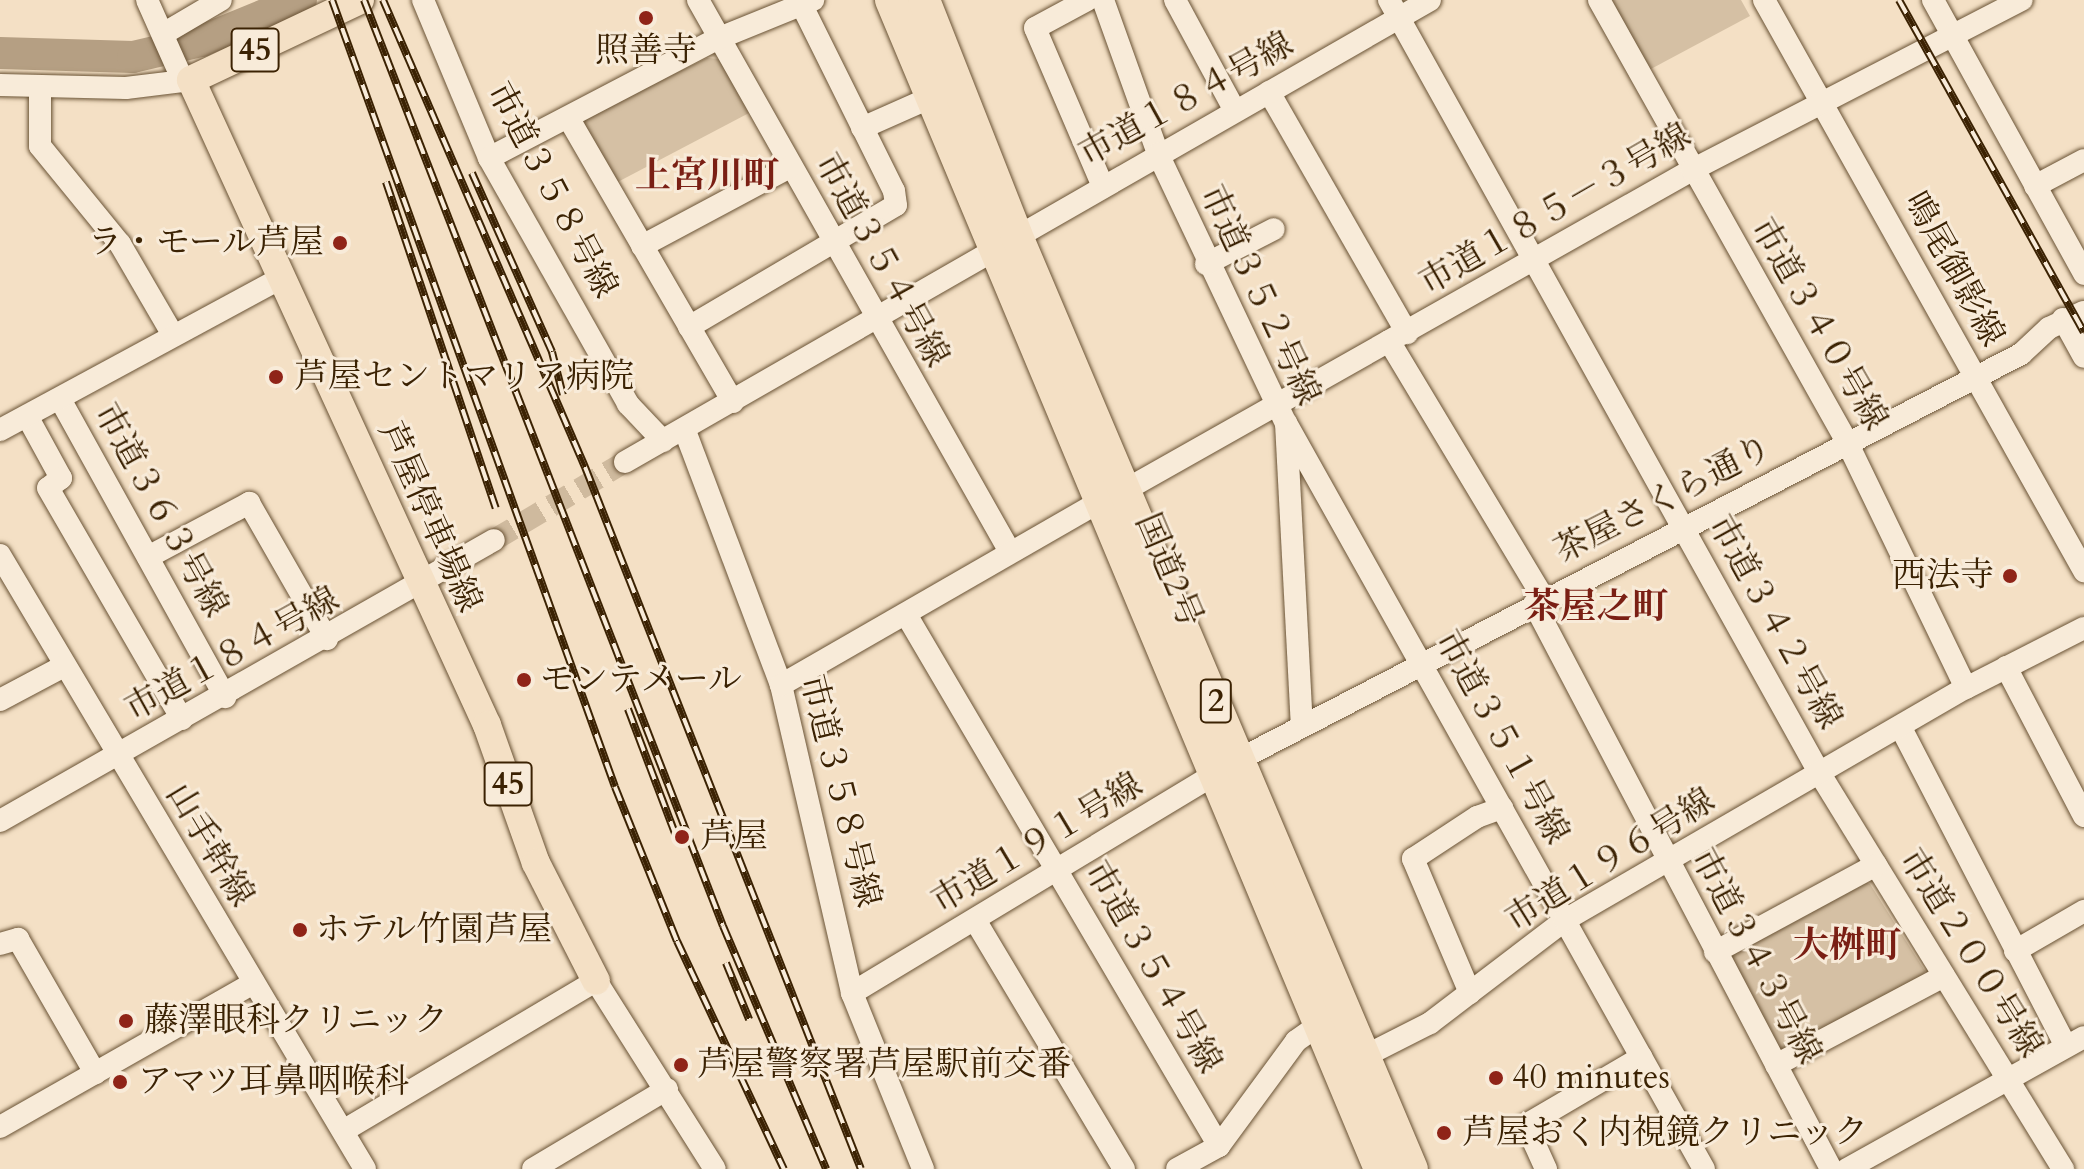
<!DOCTYPE html>
<meta charset="utf-8">
<style>
body{margin:0}
#map{position:relative;width:2084px;height:1169px;overflow:hidden;background:#f4e0c5;font-family:Cardo,"Noto Serif JP",serif}
div>[style]{position:absolute}
[style*='--x']{left:calc(var(--x)*1px);top:calc(var(--y)*1px);width:calc(var(--w)*1px);rotate:calc(var(--a)*1deg)}
.green>*{inset:0;background:#d5c0a4}
.river>*{height:32px;margin:-16px;padding:0 16px;transform-origin:16px;border-radius:16px;background:#b59f83}
.minor-tunnel>*{height:22px;margin-top:-11px;transform-origin:0;background:repeating-linear-gradient(90deg,#cfba9e 0 22px,transparent 0 33px)}
.roads{filter:drop-shadow(0 0 2px #695234) drop-shadow(0 0 2px #695234)}
.minor>*{height:22px;margin:-11px;padding:0 11px;transform-origin:11px;border-radius:11px;background:#f8ebd9}
.major>*{height:28px;margin:-14px;padding:0 14px;transform-origin:14px;border-radius:14px;background:#f4e0c5}
.highway>*{height:32px;margin:-16px;padding:0 16px;transform-origin:16px;border-radius:16px;background:#f4e0c5}
.rail>*{height:8px;margin-top:-4px;transform-origin:0;background:repeating-linear-gradient(90deg,#f8ebd9 0 15px,#3b2203 0 30px);box-sizing:border-box;border-block:2px solid #3b2203}
.dots>*{width:22px;height:22px;translate:-50% -50%;box-sizing:border-box;border:4px solid #f8ebd9;border-radius:50%}
span{translate:-50% -50%;white-space:nowrap;text-align:center;line-height:1.15;-webkit-text-stroke:6px #f8ebd9;paint-order:stroke}
.shield-label span{padding:2px 6px;background:#f8ebd9;border:2px solid;border-radius:6px;-webkit-text-stroke-width:0}
.shield-label{font-size:32px;color:#3b2203;font-weight:700}
.poi-label{font-size:34px;color:#3b2203}
.right{translate:-100% -50%;text-align:right}
.left{translate:0 -50%;text-align:left}
.street-label{font-size:34px;color:#3b2203}
.neighbourhood-label{font-size:36px;color:#7a1f14;font-weight:700}
</style>
<div id="map">
<div class="green">
<i style="clip-path:polygon(1612px 0,1741px 0,1750px 16px,1649px 70px)"></i>
<i style="clip-path:polygon(707px 58px,721px 59px,749px 113px,612px 185px,583px 130px,586px 117px)"></i>
<i style="clip-path:polygon(1861px 880px,1870px 884px,1925px 971px,1920px 984px,1788px 1055px,1777px 1052px,1729px 964px,1732px 951px)"></i>
</div>
<div class="river">
<i style="--x:0;--y:53;--w:133;--a:1.7"></i>
<i style="--x:133;--y:57;--w:70;--a:-13.2"></i>
<i style="--x:201;--y:41;--w:108;--a:-22.3"></i>
</div>
<div class="minor-tunnel">
<i style="--x:494;--y:540;--w:152;--a:-30.8"></i>
</div>
<div class="roads">
<div class="minor">
<i style="--x:147;--y:0;--w:89;--a:66"></i>
<i style="--x:423;--y:0;--w:171;--a:67.3"></i>
<i style="--x:489;--y:158;--w:283;--a:60.5"></i>
<i style="--x:628;--y:404;--w:51;--a:46.6"></i>
<i style="--x:698;--y:0;--w:634;--a:60.52"></i>
<i style="--x:1087;--y:0;--w:59;--a:151.7"></i>
<i style="--x:1035;--y:28;--w:170;--a:66.8"></i>
<i style="--x:1103;--y:0;--w:164;--a:70.3"></i>
<i style="--x:1158;--y:154;--w:298;--a:64.6"></i>
<i style="--x:1286;--y:423;--w:303;--a:87"></i>
<i style="--x:1175;--y:0;--w:126;--a:61.6"></i>
<i style="--x:1389;--y:0;--w:886;--a:60.89"></i>
<i style="--x:1820;--y:774;--w:464;--a:58.4"></i>
<i style="--x:1599;--y:0;--w:507;--a:60.7"></i>
<i style="--x:1847;--y:442;--w:273;--a:64.2"></i>
<i style="--x:1764;--y:0;--w:655;--a:60.73"></i>
<i style="--x:1933;--y:0;--w:313;--a:61.1"></i>
<i style="--x:163;--y:34;--w:67;--a:-30.4"></i>
<i style="--x:0;--y:85;--w:126;--a:1.4"></i>
<i style="--x:126;--y:88;--w:65;--a:-7"></i>
<i style="--x:40;--y:86;--w:60;--a:90"></i>
<i style="--x:40;--y:146;--w:127;--a:50.8"></i>
<i style="--x:120;--y:244;--w:105;--a:59.8"></i>
<i style="--x:1269;--y:92;--w:278;--a:60.2"></i>
<i style="--x:569;--y:119;--w:327;--a:59.9"></i>
<i style="--x:862;--y:128;--w:77;--a:-23.9"></i>
<i style="--x:489;--y:158;--w:257;--a:-27.6"></i>
<i style="--x:717;--y:39;--w:104;--a:-22.1"></i>
<i style="--x:2035;--y:186;--w:55;--a:-28"></i>
<i style="--x:642;--y:246;--w:168;--a:-28.1"></i>
<i style="--x:1206;--y:264;--w:76;--a:-27.2"></i>
<i style="--x:2063;--y:319;--w:43;--a:61.1"></i>
<i style="--x:689;--y:327;--w:240;--a:-30.5"></i>
<i style="--x:896;--y:205;--w:14;--a:-98"></i>
<i style="--x:894;--y:191;--w:213;--a:-116.4"></i>
<i style="--x:1389;--y:341;--w:301;--a:59"></i>
<i style="--x:60;--y:399;--w:341;--a:61"></i>
<i style="--x:27;--y:416;--w:71;--a:61.3"></i>
<i style="--x:61;--y:478;--w:16;--a:142"></i>
<i style="--x:48;--y:488;--w:267;--a:59.9"></i>
<i style="--x:1286;--y:423;--w:855;--a:60.74"></i>
<i style="--x:0;--y:430;--w:322;--a:-28.4"></i>
<i style="--x:685;--y:431;--w:272;--a:69.3"></i>
<i style="--x:781;--y:685;--w:316;--a:77"></i>
<i style="--x:852;--y:993;--w:190;--a:68"></i>
<i style="--x:625;--y:462;--w:928;--a:-29.85"></i>
<i style="--x:1127;--y:489;--w:649;--a:-29.45"></i>
<i style="--x:1692;--y:170;--w:371;--a:-27.3"></i>
<i style="--x:0;--y:555;--w:714;--a:59.27"></i>
<i style="--x:148;--y:557;--w:115;--a:-28.1"></i>
<i style="--x:249;--y:503;--w:157;--a:60.2"></i>
<i style="--x:1534;--y:604;--w:638;--a:62.27"></i>
<i style="--x:907;--y:616;--w:615;--a:59.52"></i>
<i style="--x:2006;--y:667;--w:168;--a:62.4"></i>
<i style="--x:781;--y:685;--w:367;--a:-29.9"></i>
<i style="--x:0;--y:700;--w:72;--a:-28"></i>
<i style="--x:1901;--y:728;--w:358;--a:62.6"></i>
<i style="--x:0;--y:821;--w:568;--a:-29.63"></i>
<i style="--x:975;--y:920;--w:290;--a:59.1"></i>
<i style="--x:0;--y:944;--w:19;--a:-16"></i>
<i style="--x:18;--y:939;--w:155;--a:60.1"></i>
<i style="--x:2015;--y:951;--w:80;--a:-30.1"></i>
<i style="--x:1715;--y:952;--w:183;--a:-28.4"></i>
<i style="--x:852;--y:993;--w:453;--a:-31.1"></i>
<i style="--x:1240;--y:759;--w:880;--a:-27.41"></i>
<i style="--x:2021;--y:354;--w:38;--a:-43"></i>
<i style="--x:2049;--y:328;--w:38;--a:-25"></i>
<i style="--x:1470;--y:993;--w:146;--a:-113"></i>
<i style="--x:1413;--y:859;--w:77;--a:-33.3"></i>
<i style="--x:1477;--y:817;--w:27;--a:-20"></i>
<i style="--x:1776;--y:1065;--w:190;--a:-27.9"></i>
<i style="--x:0;--y:1127;--w:292;--a:-29.6"></i>
<i style="--x:343;--y:1131;--w:294;--a:-30.7"></i>
<i style="--x:596;--y:981;--w:222;--a:57.7"></i>
<i style="--x:533;--y:1169;--w:156;--a:-30.8"></i>
<i style="--x:1177;--y:1169;--w:48;--a:-28.7"></i>
<i style="--x:1219;--y:1146;--w:130;--a:-53.7"></i>
<i style="--x:1296;--y:1041;--w:29;--a:-35"></i>
<i style="--x:1320;--y:1024;--w:55;--a:35.4"></i>
<i style="--x:1365;--y:1056;--w:73;--a:-26.9"></i>
<i style="--x:1430;--y:1023;--w:170;--a:-37.3"></i>
<i style="--x:1565;--y:920;--w:463;--a:-30.1"></i>
<i style="--x:1966;--y:688;--w:132;--a:-27"></i>
<i style="--x:1546;--y:1169;--w:48;--a:-114.4"></i>
<i style="--x:1526;--y:1125;--w:134;--a:-30.4"></i>
<i style="--x:1847;--y:1169;--w:271;--a:-29.1"></i>
</div>
<div class="major">
<i style="--x:360;--y:0;--w:187;--a:154.7"></i>
<i style="--x:191;--y:80;--w:710;--a:65.35"></i>
<i style="--x:487;--y:725;--w:146;--a:70.5"></i>
<i style="--x:536;--y:863;--w:132;--a:63"></i>
</div>
<div class="highway">
<i style="--x:891;--y:0;--w:1267;--a:67.3"></i>
<i style="--x:924;--y:0;--w:251;--a:68.5"></i>
<i style="--x:1016;--y:234;--w:1015;--a:67.05"></i>
</div>
</div>
<div class="rail">
<i style="--x:332;--y:0;--w:836;--a:70.22"></i>
<i style="--x:615;--y:787;--w:166;--a:68.1"></i>
<i style="--x:677;--y:941;--w:252;--a:64.9"></i>
<i style="--x:364;--y:0;--w:993;--a:68.81"></i>
<i style="--x:723;--y:926;--w:264;--a:67"></i>
<i style="--x:383;--y:0;--w:509;--a:66.61"></i>
<i style="--x:585;--y:467;--w:754;--a:68.54"></i>
<i style="--x:1899;--y:0;--w:380;--a:60.9"></i>
<i style="--x:472;--y:173;--w:196;--a:65.9"></i>
<i style="--x:552;--y:352;--w:44;--a:75.7"></i>
<i style="--x:386;--y:182;--w:344;--a:71.4"></i>
<i style="--x:628;--y:709;--w:144;--a:69.3"></i>
<i style="--x:726;--y:963;--w:61;--a:67.7"></i>
</div>
<div class="dots">
<i style="left:646px;top:18px;background:#8f2418"></i>
<i style="left:340px;top:243px;background:#8f2418"></i>
<i style="left:276px;top:377px;background:#8f2418"></i>
<i style="left:2010px;top:576px;background:#8f2418"></i>
<i style="left:524px;top:680px;background:#8f2418"></i>
<i style="left:682px;top:837px;background:#8f2418"></i>
<i style="left:300px;top:930px;background:#8f2418"></i>
<i style="left:126px;top:1021px;background:#8f2418"></i>
<i style="left:681px;top:1065px;background:#8f2418"></i>
<i style="left:1496px;top:1078px;background:#8f2418"></i>
<i style="left:120px;top:1082px;background:#8f2418"></i>
<i style="left:1444px;top:1133px;background:#8f2418"></i>
</div>
<div class="shield-label">
<span style="left:255px;top:50px">45</span>
<span style="left:1216px;top:701px">2</span>
<span style="left:508px;top:784px">45</span>
</div>
<div class="poi-label">
<span style="left:646px;top:51px">照善寺</span>
<span class="right" style="left:324px;top:243px">ラ・モール芦屋</span>
<span class="left" style="left:294px;top:377px">芦屋セントマリア病院</span>
<span class="right" style="left:1994px;top:576px">西法寺</span>
<span class="left" style="left:540px;top:680px">モンテメール</span>
<span class="left" style="left:700px;top:837px">芦屋</span>
<span class="left" style="left:316px;top:930px">ホテル竹園芦屋</span>
<span class="left" style="left:144px;top:1021px">藤澤眼科クリニック</span>
<span class="left" style="left:697px;top:1065px">芦屋警察署芦屋駅前交番</span>
<span class="left" style="left:1512px;top:1078px">40 minutes</span>
<span class="left" style="left:138px;top:1082px">アマツ耳鼻咽喉科</span>
<span class="left" style="left:1462px;top:1133px">芦屋おく内視鏡クリニック</span>
</div>
<div class="street-label">
<span style="left:1186px;top:99px;rotate:-29deg">市道１８４号線</span>
<span style="left:552px;top:190px;rotate:62deg">市道３５８号線</span>
<span style="left:1555px;top:209px;rotate:-30deg">市道１８５－３号線</span>
<span style="left:882px;top:260px;rotate:61deg">市道３５４号線</span>
<span style="left:1954px;top:269px;rotate:61deg">鳴尾御影線</span>
<span style="left:1260px;top:295px;rotate:65deg">市道３５２号線</span>
<span style="left:1819px;top:324px;rotate:60deg">市道３４０号線</span>
<span style="left:1663px;top:499px;rotate:-27deg">茶屋さくら通り</span>
<span style="left:161px;top:510px;rotate:61deg">市道３６３号線</span>
<span style="left:430px;top:517px;rotate:66deg">芦屋停車場線</span>
<span style="left:1169px;top:570px;rotate:67deg">国道2号</span>
<span style="left:1775px;top:622px;rotate:61deg">市道３４２号線</span>
<span style="left:232px;top:654px;rotate:-29deg">市道１８４号線</span>
<span style="left:1502px;top:737px;rotate:61deg">市道３５１号線</span>
<span style="left:840px;top:791px;rotate:76deg">市道３５８号線</span>
<span style="left:1037px;top:843px;rotate:-31deg">市道１９１号線</span>
<span style="left:210px;top:845px;rotate:59deg">山手幹線</span>
<span style="left:1610px;top:860px;rotate:-32deg">市道１９６号線</span>
<span style="left:1971px;top:953px;rotate:58deg">市道２００号線</span>
<span style="left:1756px;top:956px;rotate:62deg">市道３４３号線</span>
<span style="left:1153px;top:967px;rotate:60deg">市道３５４号線</span>
</div>
<div class="neighbourhood-label">
<span style="left:707px;top:176px">上宮川町</span>
<span style="left:1596px;top:607px">茶屋之町</span>
<span style="left:1847px;top:946px">大桝町</span>
</div>
</div>
